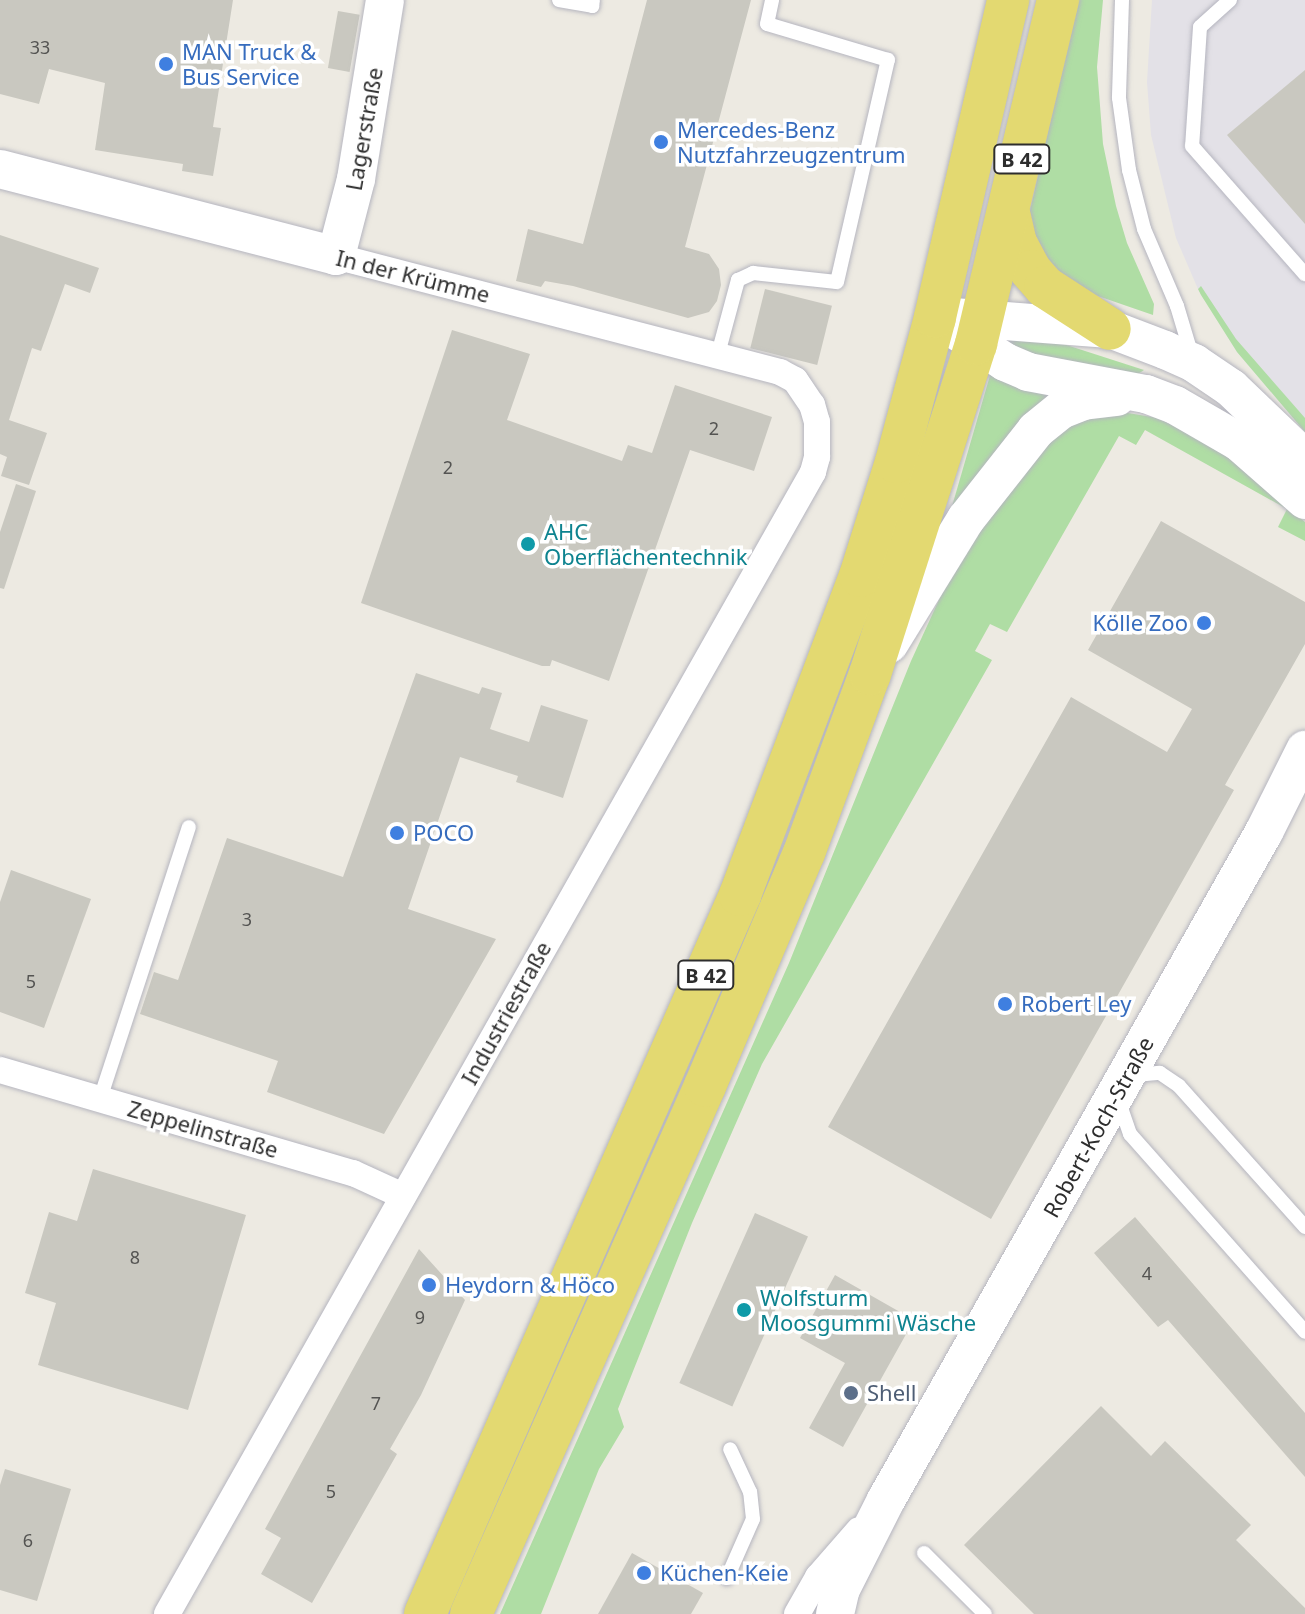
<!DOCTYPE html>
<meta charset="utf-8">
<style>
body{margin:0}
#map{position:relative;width:1305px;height:1614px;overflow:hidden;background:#edeae2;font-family:"Noto Sans",sans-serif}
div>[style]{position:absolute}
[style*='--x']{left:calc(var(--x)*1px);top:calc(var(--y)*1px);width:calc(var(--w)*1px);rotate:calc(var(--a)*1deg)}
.industrial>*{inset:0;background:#e3e1e7}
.green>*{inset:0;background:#afdda4}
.building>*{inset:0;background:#c9c8c0;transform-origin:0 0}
.roads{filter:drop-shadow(0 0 2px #b5b5bf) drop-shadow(0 0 2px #b5b5bf)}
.lane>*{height:14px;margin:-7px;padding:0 7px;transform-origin:7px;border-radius:7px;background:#fff}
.street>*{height:26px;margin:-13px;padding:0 13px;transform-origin:13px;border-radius:13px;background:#fff}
.secondary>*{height:38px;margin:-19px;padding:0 19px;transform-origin:19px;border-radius:19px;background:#fff}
.primary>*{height:42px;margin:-21px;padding:0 21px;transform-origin:21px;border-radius:21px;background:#e3d971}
.dots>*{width:22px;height:22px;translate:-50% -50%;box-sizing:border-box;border:4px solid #fff;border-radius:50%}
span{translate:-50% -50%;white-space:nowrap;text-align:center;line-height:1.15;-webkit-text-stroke:7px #fff;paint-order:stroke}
.number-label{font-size:18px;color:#545452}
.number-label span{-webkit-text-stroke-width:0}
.shield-label span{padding:2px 6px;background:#fff;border:2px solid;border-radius:6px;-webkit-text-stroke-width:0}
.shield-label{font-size:20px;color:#2d2d2d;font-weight:700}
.shop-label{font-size:22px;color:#366cbe}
.left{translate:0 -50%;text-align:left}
.right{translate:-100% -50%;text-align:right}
.street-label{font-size:22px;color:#2d2d2d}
.culture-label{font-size:22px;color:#0d838f}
.service-label{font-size:22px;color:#4e5e75}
</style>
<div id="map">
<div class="industrial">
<i style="clip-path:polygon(1152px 0,1305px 0,1305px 432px,1237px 352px,1198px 289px,1176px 238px,1151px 135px,1147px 82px)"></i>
</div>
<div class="green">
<i style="clip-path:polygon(1078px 0,1103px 0,1097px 67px,1103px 144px,1116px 206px,1127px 243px,1154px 304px,1153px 315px,1092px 294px,1066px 280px,1037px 247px,1029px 215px)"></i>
<i style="clip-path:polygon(1201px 286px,1236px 339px,1305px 418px,1305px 432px,1237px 352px,1201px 295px,1198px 289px)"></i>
<i style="clip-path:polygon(1002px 339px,1051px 340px,1144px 370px,1138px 374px,1039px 363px)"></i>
<i style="clip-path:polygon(993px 365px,1079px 389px,944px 534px)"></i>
<i style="clip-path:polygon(1122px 412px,1158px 418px,1223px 452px,1305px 522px,1305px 541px,1278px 527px,1287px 509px,1145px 430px,1136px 445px,1119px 436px,1007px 632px,990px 624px,975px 651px,992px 660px,762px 1064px,692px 1223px,618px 1409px,624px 1427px,599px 1469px,541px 1614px,500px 1614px,789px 963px,911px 661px,943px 591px,968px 547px,1029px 458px,1073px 422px)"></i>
</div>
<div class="building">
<i style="clip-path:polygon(0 0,233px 0,213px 127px,221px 128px,213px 176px,182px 171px,183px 164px,95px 150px,105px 83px,49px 69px,39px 104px,0 94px)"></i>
<i style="clip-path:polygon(647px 0,751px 0,685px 247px,709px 254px,719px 269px,721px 285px,717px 301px,709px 312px,688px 318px,573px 286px,545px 281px,541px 287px,516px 281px,528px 229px,583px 244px)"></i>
<i style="left:338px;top:11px;width:22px;height:58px;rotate:10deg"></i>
<i style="clip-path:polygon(1305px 70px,1305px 224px,1227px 135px)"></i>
<i style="clip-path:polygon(0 235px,99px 268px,90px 293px,65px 284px,41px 351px,32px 348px,9px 420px,47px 433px,29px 485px,1px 476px,7px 457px,0 454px)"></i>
<i style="left:765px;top:289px;width:69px;height:61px;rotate:14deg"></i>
<i style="clip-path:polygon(452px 330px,530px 354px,507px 420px,622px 461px,628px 445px,652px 453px,675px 385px,772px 417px,754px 471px,690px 450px,609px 681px,552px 660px,550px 666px,542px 666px,361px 603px)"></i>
<i style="clip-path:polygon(16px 484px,36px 491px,4px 589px,0 588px,0 532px)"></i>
<i style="clip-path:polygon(1161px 521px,1305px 602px,1305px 644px,1225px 785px,1234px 790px,991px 1219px,828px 1127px,1071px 697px,1167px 752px,1192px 709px,1088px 650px)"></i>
<i style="clip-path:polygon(416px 673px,479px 694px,482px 687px,502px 693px,490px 729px,529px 742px,541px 705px,588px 720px,563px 798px,516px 782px,518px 776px,460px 757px,408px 909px,496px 939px,384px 1134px,267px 1092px,278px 1061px,140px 1014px,154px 972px,178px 980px,227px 838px,343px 877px)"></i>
<i style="clip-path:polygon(11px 870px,91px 899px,44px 1028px,0 1012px,0 902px)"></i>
<i style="clip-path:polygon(93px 1169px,246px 1215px,188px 1410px,38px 1365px,56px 1303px,25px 1293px,49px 1212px,77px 1221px)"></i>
<i style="left:755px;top:1213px;width:58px;height:186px;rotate:24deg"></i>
<i style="clip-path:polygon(1135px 1217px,1305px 1413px,1305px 1477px,1168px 1320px,1158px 1327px,1094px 1253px)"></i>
<i style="clip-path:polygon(419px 1249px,465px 1300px,421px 1395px,390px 1449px,397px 1454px,312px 1603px,261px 1574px,281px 1538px,265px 1529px)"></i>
<i style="clip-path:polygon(835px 1275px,914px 1320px,843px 1447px,809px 1428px,845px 1363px,800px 1338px)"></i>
<i style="clip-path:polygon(1101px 1406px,1151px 1456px,1165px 1441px,1251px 1525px,1236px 1540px,1305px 1608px,1305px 1614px,1034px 1614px,964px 1545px)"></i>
<i style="clip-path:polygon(5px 1469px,71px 1489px,37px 1601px,0 1590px,0 1485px)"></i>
<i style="clip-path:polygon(632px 1553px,703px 1593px,691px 1614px,598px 1614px)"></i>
</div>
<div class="roads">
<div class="lane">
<i style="--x:559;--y:0;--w:34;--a:10"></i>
<i style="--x:592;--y:6;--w:6;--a:-81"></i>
<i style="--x:1122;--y:0;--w:98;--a:91.8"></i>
<i style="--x:1119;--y:98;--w:73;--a:82.1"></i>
<i style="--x:1129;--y:170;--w:61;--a:75.7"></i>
<i style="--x:1144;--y:229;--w:84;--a:66.8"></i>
<i style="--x:1177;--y:306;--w:52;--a:73.3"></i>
<i style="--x:1230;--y:0;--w:40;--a:138"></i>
<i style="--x:1200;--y:27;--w:119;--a:93.8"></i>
<i style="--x:1192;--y:146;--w:171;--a:48.6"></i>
<i style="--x:718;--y:354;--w:77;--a:-74.9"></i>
<i style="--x:738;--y:280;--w:17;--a:-25"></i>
<i style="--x:753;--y:273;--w:84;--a:6.1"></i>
<i style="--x:837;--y:282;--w:228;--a:-77.1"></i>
<i style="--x:888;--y:60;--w:126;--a:-163.4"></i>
<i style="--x:767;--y:24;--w:25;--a:-78"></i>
<i style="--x:1135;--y:1075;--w:25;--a:-5"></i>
<i style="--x:1160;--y:1073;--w:23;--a:34"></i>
<i style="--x:1179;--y:1086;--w:189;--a:48.2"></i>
<i style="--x:100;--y:1099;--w:286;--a:-71.9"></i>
<i style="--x:1120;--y:1105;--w:31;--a:71"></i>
<i style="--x:1130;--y:1134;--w:264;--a:48.5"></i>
<i style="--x:924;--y:1553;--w:86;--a:45"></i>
<i style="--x:727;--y:1578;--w:64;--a:-66.2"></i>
<i style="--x:753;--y:1519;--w:27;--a:-96"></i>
<i style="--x:750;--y:1492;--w:47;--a:-114.9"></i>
</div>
<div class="street">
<i style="--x:0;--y:1070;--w:368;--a:16.3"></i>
<i style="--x:353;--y:1173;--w:55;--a:24.7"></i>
<i style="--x:167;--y:1614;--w:1312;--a:-60.5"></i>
<i style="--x:813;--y:472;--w:16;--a:-75"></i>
<i style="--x:817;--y:457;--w:35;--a:-90"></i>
<i style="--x:817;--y:422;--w:18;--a:-106"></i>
<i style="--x:812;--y:405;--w:30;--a:-124"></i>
<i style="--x:795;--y:380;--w:17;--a:-152"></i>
<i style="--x:780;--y:372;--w:459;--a:-165.4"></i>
<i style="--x:797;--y:1614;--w:43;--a:-60.4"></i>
<i style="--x:818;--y:1577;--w:62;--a:-48.9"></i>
</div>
<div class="secondary">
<i style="--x:0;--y:169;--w:347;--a:14.5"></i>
<i style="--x:336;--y:256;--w:80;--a:-75.4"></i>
<i style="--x:356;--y:179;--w:181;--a:-80.8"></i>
<i style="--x:935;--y:317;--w:83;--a:32.7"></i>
<i style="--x:1005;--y:362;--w:25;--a:23"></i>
<i style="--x:1028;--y:372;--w:120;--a:10.6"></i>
<i style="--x:1146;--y:394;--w:31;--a:21"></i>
<i style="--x:1175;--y:405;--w:74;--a:30"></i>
<i style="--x:1239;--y:442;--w:88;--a:41.3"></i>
<i style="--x:953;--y:317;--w:157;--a:4.4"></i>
<i style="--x:1110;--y:329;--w:59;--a:20.9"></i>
<i style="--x:1165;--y:350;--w:32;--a:24"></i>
<i style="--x:1194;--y:363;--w:45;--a:34"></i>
<i style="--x:1231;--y:388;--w:103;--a:43.8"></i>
<i style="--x:889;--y:644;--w:147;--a:-58.4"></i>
<i style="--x:966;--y:519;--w:113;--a:-51.8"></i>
<i style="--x:1036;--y:430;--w:32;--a:-39"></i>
<i style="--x:1061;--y:410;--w:24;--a:-22"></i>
<i style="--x:1083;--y:401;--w:34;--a:-7"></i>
<i style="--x:835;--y:1614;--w:26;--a:-77"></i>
<i style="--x:841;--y:1589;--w:100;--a:-63.2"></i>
<i style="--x:886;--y:1500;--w:768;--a:-60.5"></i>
<i style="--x:1264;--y:832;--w:92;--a:-63.4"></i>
</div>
<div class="primary">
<i style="--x:1009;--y:213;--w:31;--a:77"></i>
<i style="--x:1016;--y:243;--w:32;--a:62"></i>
<i style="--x:1031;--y:271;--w:21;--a:49"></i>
<i style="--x:1045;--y:287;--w:77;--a:32.9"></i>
<i style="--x:425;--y:1614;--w:785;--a:-66.34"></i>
<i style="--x:740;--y:895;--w:341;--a:-69.4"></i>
<i style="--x:860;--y:576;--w:120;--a:-72.5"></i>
<i style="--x:896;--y:462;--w:150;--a:-74.9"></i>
<i style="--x:935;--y:317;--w:325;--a:-77"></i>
<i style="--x:471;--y:1614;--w:578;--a:-66.1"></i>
<i style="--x:705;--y:1086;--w:253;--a:-67"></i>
<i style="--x:804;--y:853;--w:191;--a:-69.8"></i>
<i style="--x:870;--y:674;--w:347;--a:-72.2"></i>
<i style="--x:976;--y:344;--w:354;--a:-76.6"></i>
</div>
</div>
<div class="dots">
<i style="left:166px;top:64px;background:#3f7fe0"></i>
<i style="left:661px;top:142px;background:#3f7fe0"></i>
<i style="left:528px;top:544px;background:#0f9aa8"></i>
<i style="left:1204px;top:623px;background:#3f7fe0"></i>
<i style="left:397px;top:833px;background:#3f7fe0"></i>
<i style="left:1005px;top:1004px;background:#3f7fe0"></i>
<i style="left:429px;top:1285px;background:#3f7fe0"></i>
<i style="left:744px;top:1310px;background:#0f9aa8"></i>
<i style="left:851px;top:1393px;background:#5c6f8a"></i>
<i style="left:644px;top:1573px;background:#3f7fe0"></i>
</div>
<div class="number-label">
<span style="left:40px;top:47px">33</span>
<span style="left:714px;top:428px">2</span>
<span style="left:448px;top:467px">2</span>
<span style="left:247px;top:919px">3</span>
<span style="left:31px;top:981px">5</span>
<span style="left:135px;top:1257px">8</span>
<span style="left:1147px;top:1273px">4</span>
<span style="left:420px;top:1317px">9</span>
<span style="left:376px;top:1403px">7</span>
<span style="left:331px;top:1491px">5</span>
<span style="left:28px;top:1540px">6</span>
</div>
<div class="shield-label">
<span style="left:1022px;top:159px">B 42</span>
<span style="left:706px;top:975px">B 42</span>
</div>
<div class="shop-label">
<span class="left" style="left:182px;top:64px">MAN Truck &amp;<br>Bus Service</span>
<span class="left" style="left:677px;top:142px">Mercedes-Benz<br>Nutzfahrzeugzentrum</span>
<span class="right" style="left:1188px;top:623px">Kölle Zoo</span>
<span class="left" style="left:413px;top:833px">POCO</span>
<span class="left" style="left:1021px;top:1004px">Robert Ley</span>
<span class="left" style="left:445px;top:1285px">Heydorn &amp; Höco</span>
<span class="left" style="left:660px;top:1573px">Küchen-Keie</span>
</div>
<div class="street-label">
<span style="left:364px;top:129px;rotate:-80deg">Lagerstraße</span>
<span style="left:413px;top:276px;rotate:14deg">In der Krümme</span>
<span style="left:506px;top:1013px;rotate:-61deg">Industriestraße</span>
<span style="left:1098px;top:1127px;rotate:-61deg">Robert-Koch-Straße</span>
<span style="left:203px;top:1129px;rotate:16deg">Zeppelinstraße</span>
</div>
<div class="culture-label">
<span class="left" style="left:544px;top:544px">AHC<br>Oberflächentechnik</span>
<span class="left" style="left:760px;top:1310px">Wolfsturm<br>Moosgummi Wäsche</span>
</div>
<div class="service-label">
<span class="left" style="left:867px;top:1393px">Shell</span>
</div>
</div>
